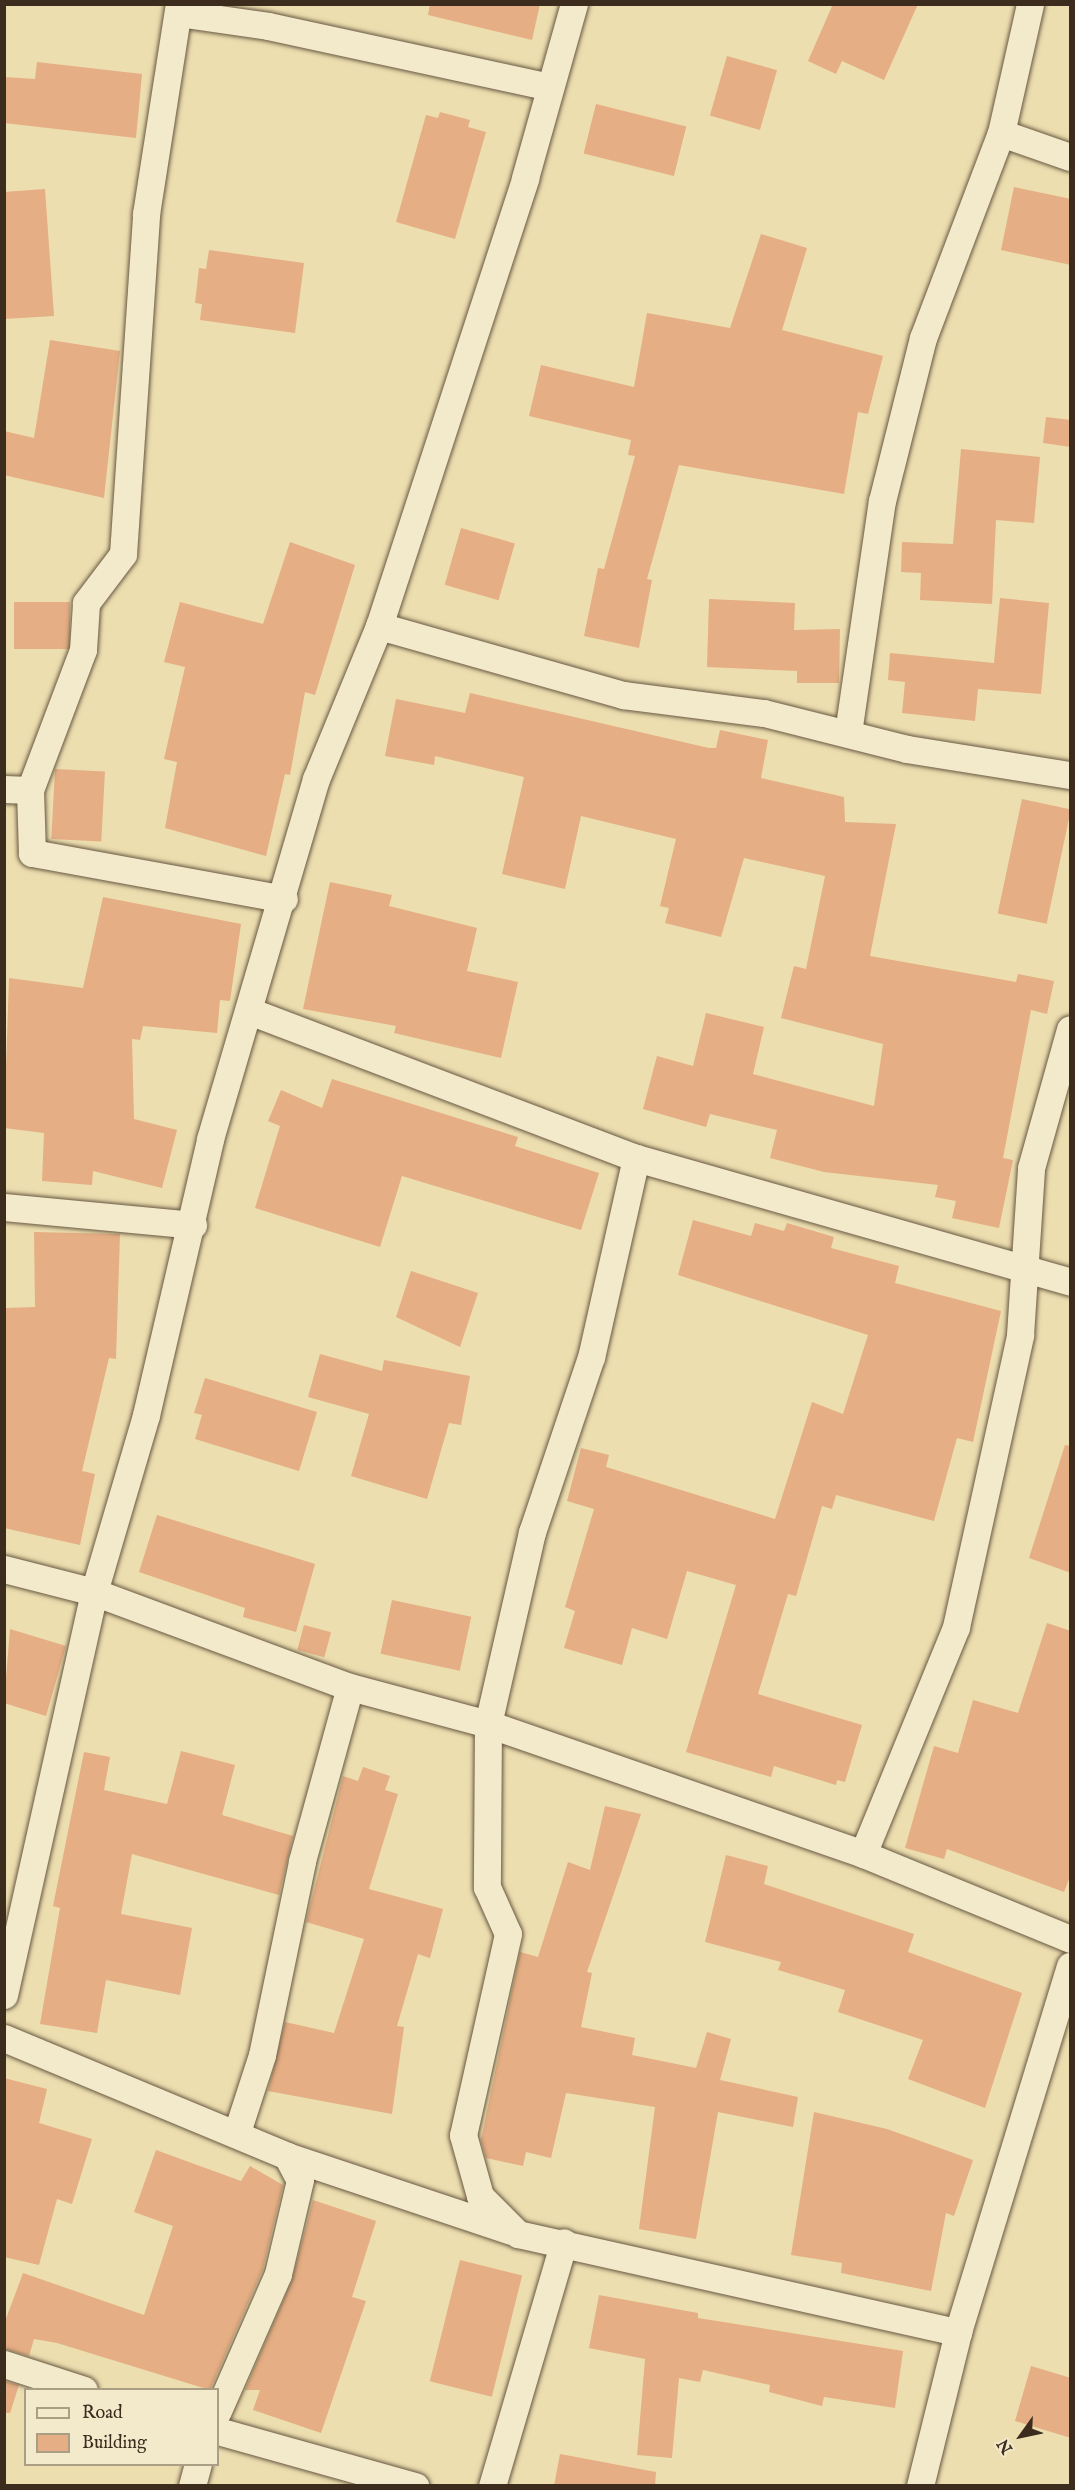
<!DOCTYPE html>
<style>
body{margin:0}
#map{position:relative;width:1075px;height:2490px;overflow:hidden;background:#ecdeaf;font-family:"IM FELL English",serif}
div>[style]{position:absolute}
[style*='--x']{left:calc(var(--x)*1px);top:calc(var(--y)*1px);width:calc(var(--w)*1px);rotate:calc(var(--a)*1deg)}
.building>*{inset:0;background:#e5ae84;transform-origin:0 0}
.roads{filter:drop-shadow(0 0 2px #685842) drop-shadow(0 0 2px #685842)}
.street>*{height:27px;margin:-13.5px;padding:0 13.5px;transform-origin:13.5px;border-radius:13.5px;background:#f3eacb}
span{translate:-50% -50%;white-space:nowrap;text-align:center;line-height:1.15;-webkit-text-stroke:5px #f3eacb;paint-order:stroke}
.frame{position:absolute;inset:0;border:6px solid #3c2c1d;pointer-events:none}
.legend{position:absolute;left:24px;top:2388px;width:195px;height:78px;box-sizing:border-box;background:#f3eacb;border:2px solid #aa9e85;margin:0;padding:8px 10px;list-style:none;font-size:18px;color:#3c2c1d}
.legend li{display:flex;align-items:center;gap:12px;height:30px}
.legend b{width:30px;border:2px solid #aa9e85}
.north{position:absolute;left:991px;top:2406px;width:60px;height:60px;-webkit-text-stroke:4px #f3eacb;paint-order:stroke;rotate:237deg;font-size:16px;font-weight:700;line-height:24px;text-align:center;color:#3c2c1d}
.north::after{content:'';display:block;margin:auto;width:21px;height:27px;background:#3c2c1d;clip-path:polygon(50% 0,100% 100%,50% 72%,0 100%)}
</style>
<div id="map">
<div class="building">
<i style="clip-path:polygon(430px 4px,540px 4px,532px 40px,428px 15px)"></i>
<i style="clip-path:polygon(833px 4px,918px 4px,884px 80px,842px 61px,836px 74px,808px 61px)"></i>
<i style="left:727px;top:56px;width:52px;height:62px;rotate:16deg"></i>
<i style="clip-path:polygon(37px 62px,142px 74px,136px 138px,4px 123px,4px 77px,35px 79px)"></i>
<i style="left:596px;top:104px;width:93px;height:51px;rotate:14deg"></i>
<i style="clip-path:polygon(440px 112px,470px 120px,468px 127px,486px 132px,455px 239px,396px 222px,426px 115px,438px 118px)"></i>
<i style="clip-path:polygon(1014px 187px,1071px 199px,1071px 265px,1001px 250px)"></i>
<i style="clip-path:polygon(45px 189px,54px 316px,4px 319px,4px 192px)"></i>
<i style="clip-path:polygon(761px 234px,807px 248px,782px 330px,883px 356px,868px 414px,858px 412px,844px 494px,679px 465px,647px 579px,652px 580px,639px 648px,584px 636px,598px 568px,604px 569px,635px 456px,628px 455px,631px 440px,529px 416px,541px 365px,634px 387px,647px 313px,730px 328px)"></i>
<i style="clip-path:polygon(209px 250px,304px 263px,295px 333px,200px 320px,202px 304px,195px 303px,199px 268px,206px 269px)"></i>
<i style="clip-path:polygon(50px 340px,120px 351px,104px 498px,4px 475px,4px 431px,34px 438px)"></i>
<i style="clip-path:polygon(1046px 417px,1071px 420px,1071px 447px,1043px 443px)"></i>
<i style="clip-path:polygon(961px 449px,1040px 457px,1034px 523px,996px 520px,992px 604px,920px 600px,921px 573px,901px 572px,902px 542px,953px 544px)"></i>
<i style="left:461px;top:528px;width:56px;height:59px;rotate:16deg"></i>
<i style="clip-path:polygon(290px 542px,355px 565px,315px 695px,305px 692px,290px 775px,285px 774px,266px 856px,165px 828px,177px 762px,164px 759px,185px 667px,164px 662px,180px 602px,263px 624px)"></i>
<i style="clip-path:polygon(1000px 598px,1049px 603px,1041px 694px,978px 689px,975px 721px,902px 713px,905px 682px,888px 680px,890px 653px,994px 663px)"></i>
<i style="clip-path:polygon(709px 599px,795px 603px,794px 630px,840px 629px,839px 683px,797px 683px,797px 671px,707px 667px)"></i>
<i style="left:14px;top:602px;width:56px;height:47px"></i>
<i style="clip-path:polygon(470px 693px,709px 748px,716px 748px,720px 730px,768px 740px,761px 778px,844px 797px,845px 822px,896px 824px,870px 956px,1016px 982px,1018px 974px,1054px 981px,1047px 1014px,1031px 1010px,1003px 1158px,1013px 1160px,999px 1228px,952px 1218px,956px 1201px,935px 1197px,938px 1185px,824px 1172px,770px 1158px,777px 1130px,710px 1114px,706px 1127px,643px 1109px,657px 1056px,693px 1066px,706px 1013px,764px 1027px,753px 1074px,874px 1106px,883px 1044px,781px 1018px,794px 966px,806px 969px,825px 876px,744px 858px,721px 937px,665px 923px,669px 908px,660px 906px,676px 839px,581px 816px,565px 889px,502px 874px,524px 777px,435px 756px,434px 765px,385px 756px,396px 699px,465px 713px)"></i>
<i style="left:55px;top:769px;width:50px;height:70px;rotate:3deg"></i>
<i style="left:1022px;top:799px;width:50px;height:117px;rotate:12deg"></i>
<i style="clip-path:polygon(330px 882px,392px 895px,389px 906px,477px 928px,467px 971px,518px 982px,501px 1058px,394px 1033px,396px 1026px,303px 1009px)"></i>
<i style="clip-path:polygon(103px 897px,241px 924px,230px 1001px,220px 1000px,217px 1033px,143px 1026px,140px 1040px,132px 1039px,134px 1119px,177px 1130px,162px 1188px,93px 1171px,92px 1185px,42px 1181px,44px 1133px,4px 1128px,9px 978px,83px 988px)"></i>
<i style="clip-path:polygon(332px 1079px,518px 1137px,515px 1146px,599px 1173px,581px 1230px,402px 1176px,380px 1247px,255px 1208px,280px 1126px,268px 1121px,281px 1090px,322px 1108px)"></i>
<i style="clip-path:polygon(693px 1220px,751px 1236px,755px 1223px,784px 1231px,787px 1223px,834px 1237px,831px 1248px,899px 1266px,895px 1283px,1001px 1311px,973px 1442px,957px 1438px,934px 1521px,836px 1495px,832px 1509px,822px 1506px,796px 1596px,788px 1594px,758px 1694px,862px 1725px,845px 1782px,837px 1780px,836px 1785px,774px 1766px,771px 1777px,686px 1752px,736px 1585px,687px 1571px,667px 1639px,632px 1628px,622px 1665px,564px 1648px,575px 1611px,565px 1607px,594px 1509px,567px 1501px,581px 1448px,609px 1455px,606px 1467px,775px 1519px,812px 1402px,843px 1414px,868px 1335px,678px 1275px)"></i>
<i style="clip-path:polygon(34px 1232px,120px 1234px,116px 1359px,109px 1358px,82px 1471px,95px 1474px,80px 1545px,4px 1528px,4px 1308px,35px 1307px)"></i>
<i style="clip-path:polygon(411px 1271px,478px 1293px,460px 1347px,396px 1317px)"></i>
<i style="clip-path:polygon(320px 1354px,382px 1371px,384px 1360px,470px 1376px,461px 1425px,449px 1423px,427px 1499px,351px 1476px,369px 1414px,308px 1397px)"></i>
<i style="clip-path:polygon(205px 1378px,317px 1412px,299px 1471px,195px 1439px,202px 1415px,194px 1413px)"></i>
<i style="clip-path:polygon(1065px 1445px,1071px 1446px,1071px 1573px,1029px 1558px)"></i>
<i style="clip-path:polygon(157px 1515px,315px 1564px,296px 1632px,243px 1617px,245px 1608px,139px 1572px)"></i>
<i style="left:392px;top:1600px;width:81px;height:55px;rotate:12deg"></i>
<i style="clip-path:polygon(1047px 1623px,1071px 1631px,1071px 1874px,1064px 1892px,947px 1849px,944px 1859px,905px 1848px,934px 1746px,958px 1753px,973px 1700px,1018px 1713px)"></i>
<i style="left:304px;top:1625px;width:28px;height:26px;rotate:15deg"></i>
<i style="clip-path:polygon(10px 1629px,66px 1646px,46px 1716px,4px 1703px)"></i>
<i style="clip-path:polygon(181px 1751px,235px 1765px,222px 1815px,293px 1836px,279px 1895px,132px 1854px,121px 1914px,192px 1928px,180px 1995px,106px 1980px,97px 2033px,40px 2024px,60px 1908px,53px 1906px,84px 1752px,110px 1757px,104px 1790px,167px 1804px)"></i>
<i style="clip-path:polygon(363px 1767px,390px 1776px,385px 1790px,398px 1794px,369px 1889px,443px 1909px,430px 1958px,418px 1954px,397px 2026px,404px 2027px,392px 2114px,268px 2091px,285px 2022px,334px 2033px,364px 1939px,306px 1922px,343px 1776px,358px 1781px)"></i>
<i style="clip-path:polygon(605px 1806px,641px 1814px,587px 1972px,592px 1973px,581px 2027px,635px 2038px,632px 2055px,696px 2068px,707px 2032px,731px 2039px,720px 2080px,798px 2097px,793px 2127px,718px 2112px,696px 2239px,639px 2229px,655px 2107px,566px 2093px,551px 2158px,526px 2152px,523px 2166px,486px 2158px,481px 2140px,520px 1952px,538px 1957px,568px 1862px,590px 1870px)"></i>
<i style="clip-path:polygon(726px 1855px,768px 1866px,764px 1884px,914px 1934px,908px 1952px,1022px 1993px,985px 2108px,908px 2079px,923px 2040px,838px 2012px,845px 1990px,778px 1970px,781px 1962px,705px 1942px)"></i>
<i style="clip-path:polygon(4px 2078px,47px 2089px,39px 2123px,92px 2139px,72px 2204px,57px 2199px,39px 2265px,4px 2257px)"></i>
<i style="clip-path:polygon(814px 2112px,887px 2129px,973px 2160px,954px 2216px,946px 2213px,931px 2291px,841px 2273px,842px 2263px,791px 2255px)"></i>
<i style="clip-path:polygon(156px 2150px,241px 2181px,250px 2166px,283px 2185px,263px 2269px,210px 2390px,57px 2343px,34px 2339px,29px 2356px,4px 2349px,4px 2324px,23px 2273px,144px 2315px,173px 2226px,134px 2212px)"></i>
<i style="clip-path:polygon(313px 2200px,376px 2221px,352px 2297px,366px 2301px,321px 2433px,253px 2410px,260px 2390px,245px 2390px,292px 2280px)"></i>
<i style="left:460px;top:2260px;width:64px;height:125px;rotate:14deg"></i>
<i style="clip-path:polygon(599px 2295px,698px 2313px,698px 2318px,903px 2351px,895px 2408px,824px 2397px,822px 2406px,769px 2392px,770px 2385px,703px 2370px,700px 2382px,679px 2378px,672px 2458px,637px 2455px,645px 2359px,589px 2348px)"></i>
<i style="clip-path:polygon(1031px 2366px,1071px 2378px,1071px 2438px,1015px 2421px)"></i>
<i style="clip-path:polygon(4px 2381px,19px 2385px,10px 2413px,4px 2413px)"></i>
<i style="clip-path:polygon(560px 2454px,656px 2472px,655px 2486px,554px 2486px)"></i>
</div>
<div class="roads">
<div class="street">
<i style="--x:178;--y:13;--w:91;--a:8.2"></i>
<i style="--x:268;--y:26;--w:288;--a:12.2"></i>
<i style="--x:1001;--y:133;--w:73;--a:19.2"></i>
<i style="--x:379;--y:626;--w:254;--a:15.8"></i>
<i style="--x:623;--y:695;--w:142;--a:7.3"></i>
<i style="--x:764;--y:713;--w:147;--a:14.1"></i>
<i style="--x:907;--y:749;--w:165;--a:9.1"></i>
<i style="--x:848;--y:733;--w:234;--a:-81.7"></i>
<i style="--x:882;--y:501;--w:168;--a:-75.9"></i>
<i style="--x:923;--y:338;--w:219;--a:-69.2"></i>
<i style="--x:1001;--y:133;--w:132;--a:-77.3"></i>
<i style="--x:4;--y:789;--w:26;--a:2"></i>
<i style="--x:30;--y:790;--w:63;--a:88.2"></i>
<i style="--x:32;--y:853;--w:256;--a:10.3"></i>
<i style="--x:30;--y:790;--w:150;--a:-69.3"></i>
<i style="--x:83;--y:650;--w:47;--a:-86.3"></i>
<i style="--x:86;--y:603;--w:61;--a:-52.9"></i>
<i style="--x:123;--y:554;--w:341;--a:-86.1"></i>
<i style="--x:146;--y:214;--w:213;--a:-81.1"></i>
<i style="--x:249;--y:1011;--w:414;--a:20.8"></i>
<i style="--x:636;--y:1158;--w:451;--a:15.9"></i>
<i style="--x:636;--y:1158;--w:204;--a:102.7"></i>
<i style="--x:591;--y:1357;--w:185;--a:108.6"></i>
<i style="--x:532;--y:1532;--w:197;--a:102.9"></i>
<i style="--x:488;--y:1724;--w:163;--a:90.4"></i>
<i style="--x:487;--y:1887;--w:51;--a:65.9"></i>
<i style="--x:508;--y:1934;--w:206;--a:102.6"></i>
<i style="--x:463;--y:2135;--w:63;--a:74.4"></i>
<i style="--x:480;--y:2196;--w:54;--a:45"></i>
<i style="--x:518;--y:2234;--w:451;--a:12.6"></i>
<i style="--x:4;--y:1207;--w:190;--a:5.4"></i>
<i style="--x:4;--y:1569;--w:93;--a:14.3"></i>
<i style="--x:94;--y:1592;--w:273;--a:20.4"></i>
<i style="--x:350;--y:1687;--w:143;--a:15"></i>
<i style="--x:488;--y:1724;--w:397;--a:19.1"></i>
<i style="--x:863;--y:1854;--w:224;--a:22.3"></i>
<i style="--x:863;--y:1854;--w:245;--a:-67.7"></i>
<i style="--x:956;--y:1627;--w:299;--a:-77.6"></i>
<i style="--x:1020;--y:1335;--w:167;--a:-86.2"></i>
<i style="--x:1031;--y:1168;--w:144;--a:-74.3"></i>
<i style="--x:4;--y:1995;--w:413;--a:-77.4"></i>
<i style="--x:94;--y:1592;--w:184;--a:-73.6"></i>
<i style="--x:146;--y:1415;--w:283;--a:-76.9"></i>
<i style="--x:210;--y:1139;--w:375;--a:-73.6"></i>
<i style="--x:316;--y:779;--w:165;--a:-67.6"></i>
<i style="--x:379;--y:626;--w:471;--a:-71.9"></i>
<i style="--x:525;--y:178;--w:181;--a:-74.3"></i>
<i style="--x:4;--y:2038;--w:307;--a:22.6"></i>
<i style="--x:287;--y:2156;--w:27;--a:62"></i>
<i style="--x:300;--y:2180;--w:97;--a:103.2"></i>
<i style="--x:278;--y:2274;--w:150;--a:113.7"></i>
<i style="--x:237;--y:2132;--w:81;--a:-72"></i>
<i style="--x:262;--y:2055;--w:198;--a:-78.3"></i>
<i style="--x:302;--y:1861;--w:180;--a:-74.6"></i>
<i style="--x:287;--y:2156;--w:236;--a:18.5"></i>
<i style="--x:4;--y:2364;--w:84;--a:18"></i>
<i style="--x:218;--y:2431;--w:205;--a:15.6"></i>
<i style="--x:192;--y:2486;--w:23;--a:-75"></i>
<i style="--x:492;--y:2486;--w:254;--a:-73.6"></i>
<i style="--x:920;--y:2486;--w:159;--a:-76.1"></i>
<i style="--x:958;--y:2332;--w:383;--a:-73"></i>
</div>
</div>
<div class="frame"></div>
<ul class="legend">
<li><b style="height:8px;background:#f3eacb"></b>Road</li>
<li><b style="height:16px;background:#e5ae84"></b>Building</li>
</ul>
<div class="north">N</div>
</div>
